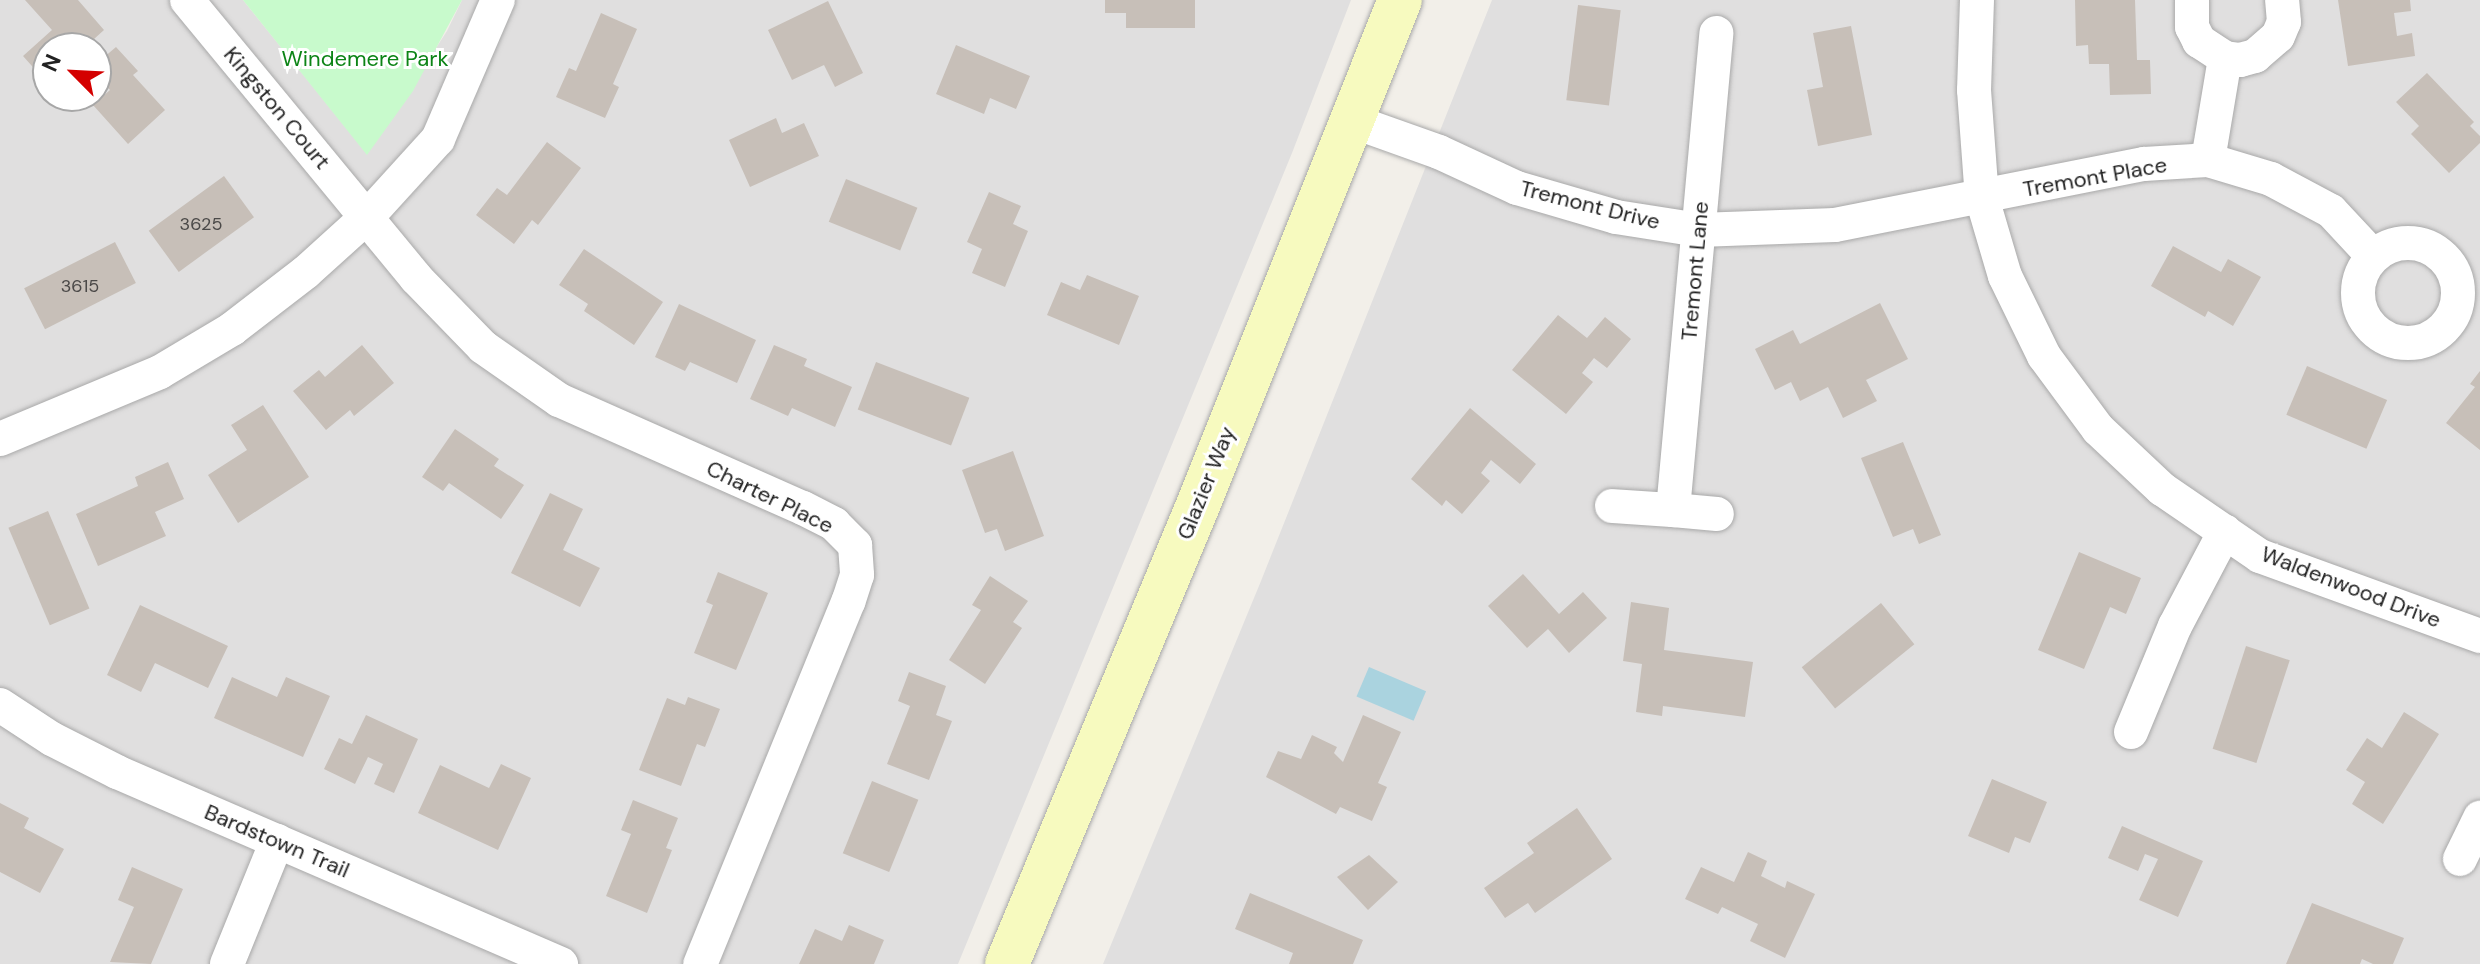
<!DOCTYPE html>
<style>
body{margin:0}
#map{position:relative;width:2480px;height:964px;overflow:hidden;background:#f2efe9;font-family:"DM Sans",sans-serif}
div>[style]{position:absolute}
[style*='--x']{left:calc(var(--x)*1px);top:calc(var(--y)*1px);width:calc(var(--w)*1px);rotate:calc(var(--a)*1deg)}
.residential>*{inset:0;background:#e0dfdf}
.park>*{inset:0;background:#c8facc}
.water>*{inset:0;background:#aad3df;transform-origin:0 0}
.building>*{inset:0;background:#c7bfb8;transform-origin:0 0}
.roads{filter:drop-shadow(0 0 2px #a9a9a9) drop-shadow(0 0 2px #a9a9a9)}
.street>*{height:34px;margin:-17px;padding:0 17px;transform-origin:17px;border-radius:17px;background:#fff}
.street>.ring{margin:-17px;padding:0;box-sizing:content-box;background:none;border:34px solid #fff;border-radius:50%}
.secondary>*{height:44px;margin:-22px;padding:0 22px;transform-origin:22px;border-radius:22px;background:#f7fabf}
span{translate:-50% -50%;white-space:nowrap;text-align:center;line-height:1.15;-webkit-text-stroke:6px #fff;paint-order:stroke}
.number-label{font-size:18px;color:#4b4948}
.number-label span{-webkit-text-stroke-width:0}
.park-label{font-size:22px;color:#0c8416}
.street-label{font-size:22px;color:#222}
.north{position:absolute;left:32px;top:32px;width:80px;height:80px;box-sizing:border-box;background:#fff;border:2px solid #a7a7a7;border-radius:50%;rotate:294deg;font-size:22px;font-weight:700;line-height:32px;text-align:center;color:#222}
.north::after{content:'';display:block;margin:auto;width:28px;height:36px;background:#d40000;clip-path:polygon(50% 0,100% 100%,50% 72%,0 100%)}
</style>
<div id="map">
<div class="residential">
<i style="clip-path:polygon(evenodd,0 0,243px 0,367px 154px,447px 31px,462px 0,1351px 0,1292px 153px,958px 964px,0 964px,0 0,48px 48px,96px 48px,96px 96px,48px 96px,48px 48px)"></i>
<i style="clip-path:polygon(1492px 0,2480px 0,2480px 964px,1103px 964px,1261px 581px)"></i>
</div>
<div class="park">
<i style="clip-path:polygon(243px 0,462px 0,413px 91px,367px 155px)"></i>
</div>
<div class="water">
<i style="left:1369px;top:667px;width:62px;height:32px;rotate:23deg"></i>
</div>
<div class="building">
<i style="clip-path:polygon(25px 0,78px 0,104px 30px,84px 48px,48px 48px,48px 84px,23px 56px,52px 30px)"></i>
<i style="clip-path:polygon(1105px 0,1195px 0,1195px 28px,1126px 28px,1126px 13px,1105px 13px)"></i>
<i style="clip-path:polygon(2075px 0,2135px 0,2137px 60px,2150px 60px,2151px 94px,2110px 95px,2109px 64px,2089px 64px,2088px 45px,2076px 46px)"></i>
<i style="clip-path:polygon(2338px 0,2410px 0,2411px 11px,2394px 13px,2397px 36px,2412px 33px,2415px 56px,2348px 66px)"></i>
<i style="clip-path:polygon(828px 1px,863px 73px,835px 87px,824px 65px,792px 80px,768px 30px)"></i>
<i style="left:1578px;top:5px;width:43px;height:96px;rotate:7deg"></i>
<i style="clip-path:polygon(601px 13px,637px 29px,613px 84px,619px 87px,605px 118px,556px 97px,569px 68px,576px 71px)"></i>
<i style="clip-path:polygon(1851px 26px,1872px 135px,1818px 146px,1807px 90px,1823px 87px,1813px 33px)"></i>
<i style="clip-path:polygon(956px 45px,1030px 76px,1016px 109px,990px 98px,984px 114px,936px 94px)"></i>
<i style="clip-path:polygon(116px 47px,138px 71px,133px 75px,165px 110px,128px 144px,93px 105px,110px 90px,96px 75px,96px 64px)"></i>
<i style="clip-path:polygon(2427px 73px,2474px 122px,2470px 126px,2480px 136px,2480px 143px,2449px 173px,2411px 134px,2419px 126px,2396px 102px)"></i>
<i style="clip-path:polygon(776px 118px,782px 133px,804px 123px,819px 156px,750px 187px,729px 140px)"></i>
<i style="clip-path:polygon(547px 142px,581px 168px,538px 225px,532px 220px,514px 244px,476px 215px,497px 188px,507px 195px)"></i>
<i style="left:224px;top:176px;width:51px;height:93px;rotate:54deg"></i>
<i style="left:846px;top:179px;width:77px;height:46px;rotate:22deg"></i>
<i style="clip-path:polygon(989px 192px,1021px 206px,1013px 224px,1028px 231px,1005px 287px,972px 273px,982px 249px,967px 242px)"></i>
<i style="left:115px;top:242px;width:46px;height:102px;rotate:63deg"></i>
<i style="clip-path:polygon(2173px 246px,2221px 272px,2228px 259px,2261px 277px,2233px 326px,2208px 311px,2205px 317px,2151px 286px)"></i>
<i style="clip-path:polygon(584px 249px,663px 302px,634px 345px,584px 311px,588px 304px,559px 285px)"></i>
<i style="clip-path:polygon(1087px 275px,1139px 296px,1119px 345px,1047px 315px,1061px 282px,1080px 290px)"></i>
<i style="clip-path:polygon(1880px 303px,1908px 359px,1866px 380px,1877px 401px,1843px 418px,1828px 387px,1800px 401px,1791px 382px,1775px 390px,1755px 349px,1793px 330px,1800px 344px)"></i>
<i style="clip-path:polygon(679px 304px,756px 340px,737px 383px,690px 362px,685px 371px,655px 357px)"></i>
<i style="clip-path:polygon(1558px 315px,1587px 338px,1605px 317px,1631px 339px,1607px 368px,1594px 358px,1582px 373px,1593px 382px,1566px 414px,1512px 370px)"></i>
<i style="clip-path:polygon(362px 345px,394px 383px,354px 416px,350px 410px,326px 430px,293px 391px,319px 370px,325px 377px)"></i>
<i style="clip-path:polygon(774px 345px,807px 359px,804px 366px,852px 387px,835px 427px,792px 408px,788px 416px,750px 399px)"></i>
<i style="left:876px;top:362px;width:100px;height:51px;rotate:21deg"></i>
<i style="left:2307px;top:366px;width:87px;height:53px;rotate:23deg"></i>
<i style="clip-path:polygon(2480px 371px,2480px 450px,2446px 423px,2475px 387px,2470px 384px)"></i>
<i style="clip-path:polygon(263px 405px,309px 477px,238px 523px,208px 475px,247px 450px,231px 425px)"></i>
<i style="clip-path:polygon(1470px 408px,1536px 464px,1520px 484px,1491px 460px,1481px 473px,1490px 481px,1462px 514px,1446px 500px,1442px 506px,1411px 479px)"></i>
<i style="clip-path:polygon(455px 429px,499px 459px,494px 466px,524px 485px,501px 519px,449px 483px,443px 491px,422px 477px)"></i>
<i style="clip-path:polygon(1903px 442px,1941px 535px,1919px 544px,1913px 529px,1893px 537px,1861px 458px)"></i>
<i style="clip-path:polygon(1013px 451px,1044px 536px,1005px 551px,997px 529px,985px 533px,962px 470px)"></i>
<i style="clip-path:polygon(168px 462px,184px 499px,155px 512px,166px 536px,98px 566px,76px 514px,138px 486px,135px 477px)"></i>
<i style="clip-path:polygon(550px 493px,583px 509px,563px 550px,600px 568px,580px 607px,511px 573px)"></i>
<i style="left:48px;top:511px;width:106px;height:43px;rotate:67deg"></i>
<i style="clip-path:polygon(2079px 552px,2141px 578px,2126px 614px,2110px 607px,2084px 669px,2038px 650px)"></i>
<i style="clip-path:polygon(718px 572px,768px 593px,736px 670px,694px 653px,713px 605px,706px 602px)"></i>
<i style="clip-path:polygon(1523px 574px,1559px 614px,1583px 592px,1607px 618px,1569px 653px,1548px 629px,1527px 648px,1488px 606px)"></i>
<i style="clip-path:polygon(990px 576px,1028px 601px,1013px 622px,1022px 628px,985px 684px,949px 660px,981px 610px,972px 605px)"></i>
<i style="clip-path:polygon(1631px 602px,1669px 608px,1664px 650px,1753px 662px,1745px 717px,1663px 706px,1662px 716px,1636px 712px,1642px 664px,1623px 661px)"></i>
<i style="left:1881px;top:603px;width:53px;height:102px;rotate:51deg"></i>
<i style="clip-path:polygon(140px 605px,228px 646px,208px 688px,155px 663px,141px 692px,107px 675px)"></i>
<i style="left:2246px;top:646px;width:46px;height:108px;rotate:18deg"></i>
<i style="clip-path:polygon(909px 672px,946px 686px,936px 715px,952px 721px,929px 780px,887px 764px,910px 706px,898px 701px)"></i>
<i style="clip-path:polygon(232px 677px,277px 697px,286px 677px,330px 696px,303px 757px,214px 718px)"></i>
<i style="clip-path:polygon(688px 697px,720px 709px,705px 747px,697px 744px,681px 786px,639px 770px,667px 698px,685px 705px)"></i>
<i style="clip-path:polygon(2404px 712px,2439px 734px,2383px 824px,2352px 804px,2365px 782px,2346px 770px,2367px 738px,2382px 748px)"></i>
<i style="clip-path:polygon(366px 715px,418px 739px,394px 793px,374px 784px,383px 764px,368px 757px,355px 784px,324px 769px,339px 738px,352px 744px)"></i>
<i style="clip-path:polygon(1363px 715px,1401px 732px,1378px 783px,1387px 787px,1372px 821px,1340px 807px,1336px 814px,1266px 777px,1278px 751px,1301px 759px,1312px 735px,1337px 747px,1334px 753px,1343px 762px)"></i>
<i style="clip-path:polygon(501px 764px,531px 778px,498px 850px,418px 813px,440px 765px,489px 788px)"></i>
<i style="clip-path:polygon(1992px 779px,2047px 802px,2030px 843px,2015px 837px,2009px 853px,1968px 836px)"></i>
<i style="left:872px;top:781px;width:50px;height:78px;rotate:22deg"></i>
<i style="clip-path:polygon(633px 800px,678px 818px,666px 848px,672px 850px,647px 913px,606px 896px,631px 834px,621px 830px)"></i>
<i style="clip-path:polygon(0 803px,29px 818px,24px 828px,64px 849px,40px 893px,0 872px)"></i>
<i style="clip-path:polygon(1577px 808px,1612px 859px,1535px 913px,1528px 903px,1505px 918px,1484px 888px,1534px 853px,1527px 843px)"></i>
<i style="clip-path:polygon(2122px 826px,2203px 861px,2178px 917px,2139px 900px,2158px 859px,2145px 854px,2138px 871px,2108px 858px)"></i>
<i style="clip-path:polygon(1748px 852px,1767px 861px,1761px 876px,1785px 888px,1787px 881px,1815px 894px,1785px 958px,1750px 941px,1758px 924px,1722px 907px,1718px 914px,1685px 899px,1701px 867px,1734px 882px)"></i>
<i style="clip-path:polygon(1369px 855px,1398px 882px,1368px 910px,1337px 877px)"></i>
<i style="clip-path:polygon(132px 867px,183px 889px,151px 964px,110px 962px,134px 907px,118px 900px)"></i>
<i style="clip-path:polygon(1250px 893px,1363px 940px,1353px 964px,1289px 964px,1293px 953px,1235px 929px)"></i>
<i style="clip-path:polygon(2312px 903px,2404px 938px,2393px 964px,2373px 964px,2362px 959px,2360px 964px,2286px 964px)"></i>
<i style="clip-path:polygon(849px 925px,884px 940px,874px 964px,799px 964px,815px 929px,842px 941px)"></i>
</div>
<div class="roads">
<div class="street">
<i style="--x:187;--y:0;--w:360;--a:50.5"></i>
<i style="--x:416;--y:278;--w:96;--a:45.8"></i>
<i style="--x:483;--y:347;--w:93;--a:34.9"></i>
<i style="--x:559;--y:400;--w:267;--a:23.9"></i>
<i style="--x:803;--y:508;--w:35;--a:27"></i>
<i style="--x:834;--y:524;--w:30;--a:45"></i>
<i style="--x:855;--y:545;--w:30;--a:86"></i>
<i style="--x:857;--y:575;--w:28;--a:108"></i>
<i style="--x:848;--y:602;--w:391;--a:112.2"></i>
<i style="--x:1977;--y:0;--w:90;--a:91.9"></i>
<i style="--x:1974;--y:90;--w:108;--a:85.8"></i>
<i style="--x:1982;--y:198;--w:81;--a:73.6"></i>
<i style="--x:2005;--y:276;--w:89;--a:64"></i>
<i style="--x:2044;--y:356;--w:91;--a:53.5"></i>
<i style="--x:2098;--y:429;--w:88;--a:43.2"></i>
<i style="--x:2162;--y:489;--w:119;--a:34.4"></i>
<i style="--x:2260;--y:556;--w:234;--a:20"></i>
<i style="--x:2192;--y:0;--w:27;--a:90"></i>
<i style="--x:2192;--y:27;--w:16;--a:63"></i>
<i style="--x:2199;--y:41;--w:31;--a:33"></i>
<i style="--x:2225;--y:58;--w:15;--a:8"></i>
<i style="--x:2240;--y:60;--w:16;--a:-15"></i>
<i style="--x:2255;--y:56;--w:30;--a:-41"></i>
<i style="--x:2278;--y:36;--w:15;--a:-67"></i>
<i style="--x:2284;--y:22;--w:22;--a:-95"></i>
<i style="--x:1352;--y:121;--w:92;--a:19.6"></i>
<i style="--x:1439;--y:152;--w:86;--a:24.8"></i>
<i style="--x:1517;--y:188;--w:103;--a:16.3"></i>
<i style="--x:1616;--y:217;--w:84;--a:8.9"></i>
<i style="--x:1699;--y:230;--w:136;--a:-2.1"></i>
<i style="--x:1835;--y:225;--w:315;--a:-11.2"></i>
<i style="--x:2144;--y:164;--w:64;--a:-3.6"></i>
<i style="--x:2208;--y:160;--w:66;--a:16.8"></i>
<i style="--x:2271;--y:179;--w:68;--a:28.1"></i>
<i style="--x:2331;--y:211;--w:62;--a:47"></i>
<i style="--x:2208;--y:160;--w:103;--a:-80.5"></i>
<i class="ring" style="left:2358px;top:243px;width:66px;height:66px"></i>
<i style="--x:0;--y:439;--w:173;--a:-22.7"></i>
<i style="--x:160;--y:372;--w:84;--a:-30.8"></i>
<i style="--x:232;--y:329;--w:93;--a:-37.6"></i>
<i style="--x:306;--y:272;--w:84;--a:-42.1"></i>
<i style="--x:368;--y:216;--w:104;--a:-47.7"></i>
<i style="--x:438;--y:139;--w:151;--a:-66.7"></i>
<i style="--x:1612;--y:506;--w:61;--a:3.8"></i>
<i style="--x:1673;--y:510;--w:479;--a:-84.8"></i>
<i style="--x:1673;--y:510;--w:44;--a:5.2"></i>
<i style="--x:0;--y:705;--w:62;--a:33.2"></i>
<i style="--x:52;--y:739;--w:73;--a:26.9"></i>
<i style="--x:117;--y:772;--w:484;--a:23.4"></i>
<i style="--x:2131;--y:732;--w:115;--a:-67.5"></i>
<i style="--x:2175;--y:626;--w:107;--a:-62.2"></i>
<i style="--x:2460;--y:859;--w:46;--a:-64"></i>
<i style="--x:227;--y:964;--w:133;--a:-67.9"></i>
</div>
<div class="secondary">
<i style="--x:1007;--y:964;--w:505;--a:-67.4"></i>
<i style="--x:1201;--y:498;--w:536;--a:-68.22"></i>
</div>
</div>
<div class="number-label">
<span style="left:201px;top:224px">3625</span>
<span style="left:80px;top:286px">3615</span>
</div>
<div class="park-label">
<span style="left:365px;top:59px">Windemere Park</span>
</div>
<div class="street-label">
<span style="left:277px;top:108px;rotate:50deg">Kingston Court</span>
<span style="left:2095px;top:177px;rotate:-10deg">Tremont Place</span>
<span style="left:1590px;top:205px;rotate:14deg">Tremont Drive</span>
<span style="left:1695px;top:271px;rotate:-85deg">Tremont Lane</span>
<span style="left:1206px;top:483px;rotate:-68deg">Glazier Way</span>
<span style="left:770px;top:497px;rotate:26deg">Charter Place</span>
<span style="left:2351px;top:587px;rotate:21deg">Waldenwood Drive</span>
<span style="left:277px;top:841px;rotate:23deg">Bardstown Trail</span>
</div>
<div class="north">N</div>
</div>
